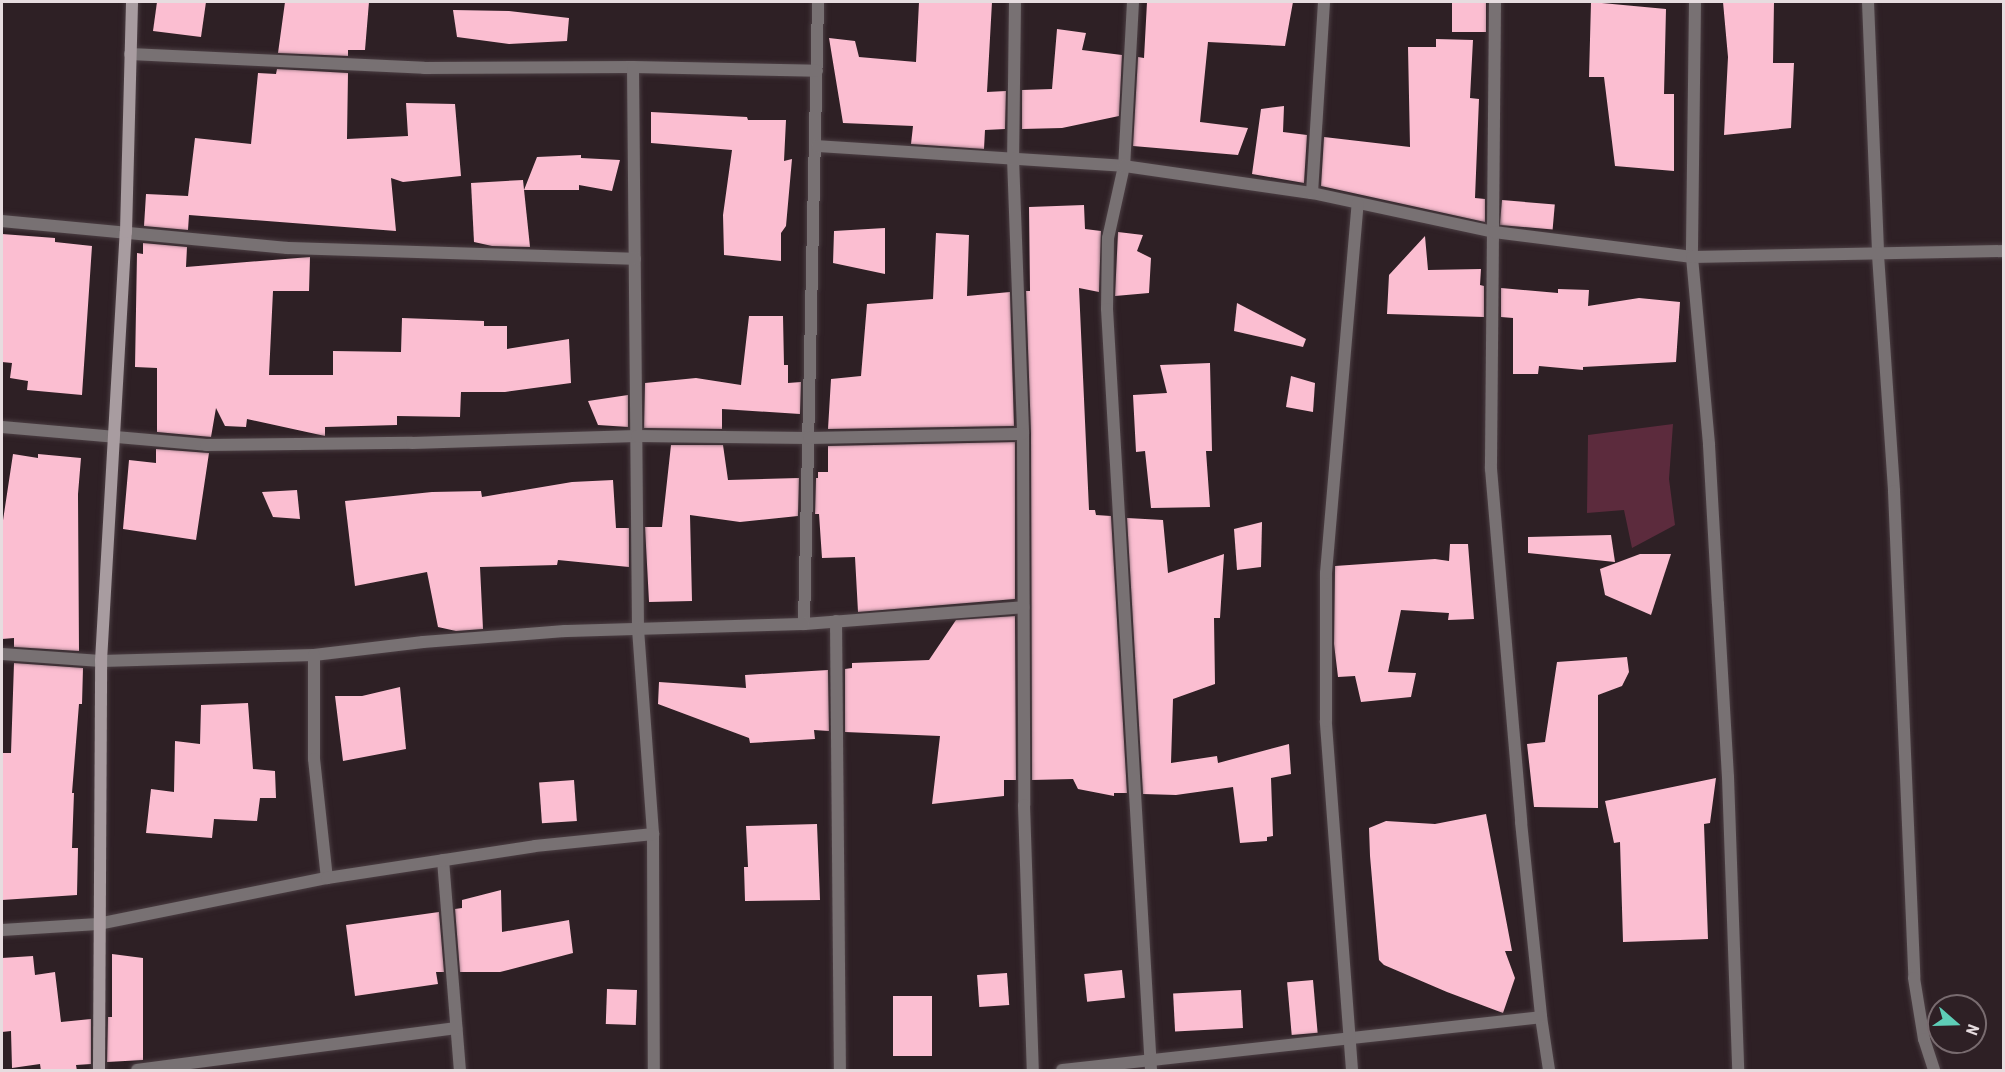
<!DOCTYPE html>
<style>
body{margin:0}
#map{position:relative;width:2005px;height:1072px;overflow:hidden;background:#2e2025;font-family:"Roboto Condensed",sans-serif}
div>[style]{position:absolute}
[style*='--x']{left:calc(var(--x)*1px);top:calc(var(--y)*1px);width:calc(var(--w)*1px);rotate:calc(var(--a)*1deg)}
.green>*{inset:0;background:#5c2b3d}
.building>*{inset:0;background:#fbbed1;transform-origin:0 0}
.roads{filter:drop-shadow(0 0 2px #4b3e43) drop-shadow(0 0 2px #4b3e43)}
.street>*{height:12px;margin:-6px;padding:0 6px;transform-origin:6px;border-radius:6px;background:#787173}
.secondary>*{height:12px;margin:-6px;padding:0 6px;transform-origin:6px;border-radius:6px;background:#a89ca0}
span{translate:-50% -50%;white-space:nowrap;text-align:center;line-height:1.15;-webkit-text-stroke:6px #2e2025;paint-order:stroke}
.frame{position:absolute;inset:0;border:3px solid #e6dcdf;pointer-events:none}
.north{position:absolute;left:1927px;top:994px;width:60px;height:60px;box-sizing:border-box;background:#2e2025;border:2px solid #786b6f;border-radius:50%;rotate:110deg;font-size:16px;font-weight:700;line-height:24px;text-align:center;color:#e6dcdf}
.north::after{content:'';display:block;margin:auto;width:21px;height:27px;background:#5eceb7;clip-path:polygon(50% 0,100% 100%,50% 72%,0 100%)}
</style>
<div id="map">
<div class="green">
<i style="clip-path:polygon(1673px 424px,1669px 479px,1675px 525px,1632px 548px,1624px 510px,1587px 513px,1588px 435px)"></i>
</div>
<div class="building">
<i style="clip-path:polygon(157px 2px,206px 2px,201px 37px,153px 31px)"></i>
<i style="clip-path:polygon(285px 2px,369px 2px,365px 50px,348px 50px,348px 56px,278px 53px)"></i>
<i style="clip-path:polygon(919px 2px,992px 2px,987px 92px,1006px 91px,1005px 129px,985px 130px,984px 149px,911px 144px,913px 126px,843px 123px,829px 38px,855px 41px,859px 57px,916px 62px)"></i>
<i style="clip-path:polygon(1147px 2px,1293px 2px,1285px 46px,1208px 42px,1200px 122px,1248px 128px,1238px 155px,1133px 146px,1138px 57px,1144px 58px)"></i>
<i style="left:1452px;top:2px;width:34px;height:30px"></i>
<i style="clip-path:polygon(1591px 2px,1666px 9px,1664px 94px,1674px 94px,1674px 171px,1615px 166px,1604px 77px,1589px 77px)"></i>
<i style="clip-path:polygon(1723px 2px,1774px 2px,1773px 63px,1794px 63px,1791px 128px,1724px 135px,1728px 57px)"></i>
<i style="clip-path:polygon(453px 10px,509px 11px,569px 18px,567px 41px,509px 44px,457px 37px)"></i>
<i style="clip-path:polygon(1057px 29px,1086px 33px,1082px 50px,1122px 55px,1119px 116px,1062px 128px,1022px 129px,1022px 90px,1052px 89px)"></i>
<i style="clip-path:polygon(1436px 39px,1473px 40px,1470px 98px,1479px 99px,1475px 198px,1485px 199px,1485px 222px,1321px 186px,1324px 137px,1410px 147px,1408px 47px,1436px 47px)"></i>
<i style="clip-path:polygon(277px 69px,348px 73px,347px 139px,408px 136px,406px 103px,455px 104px,461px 176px,403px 182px,391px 178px,396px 231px,189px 215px,188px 230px,144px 226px,146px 194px,188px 196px,195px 138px,251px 144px,258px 73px,276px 74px)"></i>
<i style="clip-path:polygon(1284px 106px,1283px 132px,1307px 135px,1304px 183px,1252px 174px,1261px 109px)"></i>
<i style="clip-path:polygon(651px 112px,747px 117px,748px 120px,786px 120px,784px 161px,792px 159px,786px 226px,781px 233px,781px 261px,724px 255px,723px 215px,732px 150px,651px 143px)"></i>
<i style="clip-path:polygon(581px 155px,581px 158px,620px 160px,612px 191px,579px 185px,579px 190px,524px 190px,537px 157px)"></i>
<i style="clip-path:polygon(523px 180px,530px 247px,492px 246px,474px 242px,471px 183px)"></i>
<i style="left:1502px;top:200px;width:53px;height:25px;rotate:5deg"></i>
<i style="clip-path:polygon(1084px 205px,1085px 229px,1101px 231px,1099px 292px,1079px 288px,1089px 510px,1095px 510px,1096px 515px,1111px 516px,1127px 793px,1114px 793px,1114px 796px,1078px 789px,1073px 779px,1032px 780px,1031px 434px,1026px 291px,1030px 291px,1029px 207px)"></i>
<i style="clip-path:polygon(885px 228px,885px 274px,833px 263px,834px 231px)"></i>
<i style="clip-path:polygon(1118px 232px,1143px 235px,1137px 251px,1151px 258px,1149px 293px,1115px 296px)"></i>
<i style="clip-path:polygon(936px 233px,969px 235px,967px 296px,1010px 292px,1014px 426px,828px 429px,831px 379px,861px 376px,867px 304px,933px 299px)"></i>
<i style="clip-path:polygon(2px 234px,55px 238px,55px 242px,92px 246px,82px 395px,27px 390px,28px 381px,10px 378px,12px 363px,2px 362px)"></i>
<i style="clip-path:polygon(1425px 236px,1428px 270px,1481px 269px,1480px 285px,1484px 286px,1484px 317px,1387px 314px,1389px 275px)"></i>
<i style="clip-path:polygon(143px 243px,187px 247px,186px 267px,310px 257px,309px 291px,273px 291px,269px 375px,333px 375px,333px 351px,401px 352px,402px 318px,484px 321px,484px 326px,507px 326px,507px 349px,569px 339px,571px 383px,505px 392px,461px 392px,460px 417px,397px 416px,397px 425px,325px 427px,325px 436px,247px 419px,246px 427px,225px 426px,216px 408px,211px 437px,157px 432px,157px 368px,135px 367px,137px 253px,143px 254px)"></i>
<i style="clip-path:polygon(1501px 288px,1558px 293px,1558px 289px,1589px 290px,1588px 306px,1639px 298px,1680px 302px,1676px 362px,1583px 367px,1583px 370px,1539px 366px,1538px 374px,1513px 374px,1513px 318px,1501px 317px)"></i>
<i style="clip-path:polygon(1237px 303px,1306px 339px,1303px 347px,1234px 331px)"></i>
<i style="clip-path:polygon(749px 316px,783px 316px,784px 365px,788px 365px,788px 383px,801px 382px,800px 414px,722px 409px,722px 429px,644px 428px,645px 383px,696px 378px,741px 385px)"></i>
<i style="clip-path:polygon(1210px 363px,1212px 451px,1206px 451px,1210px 507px,1151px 508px,1145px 451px,1136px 452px,1133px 395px,1167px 393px,1160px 365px)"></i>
<i style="clip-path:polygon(1291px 376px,1315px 383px,1313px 412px,1286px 407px)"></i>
<i style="clip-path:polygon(628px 395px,628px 427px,598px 425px,588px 401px)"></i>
<i style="clip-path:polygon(1015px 442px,1015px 599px,858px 612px,855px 557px,822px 558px,819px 514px,815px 514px,816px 478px,818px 478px,818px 472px,828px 472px,828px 446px)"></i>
<i style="clip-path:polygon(671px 445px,723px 445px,728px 480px,799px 478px,798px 516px,740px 522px,690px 515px,692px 601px,649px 602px,645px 527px,662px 527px)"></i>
<i style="clip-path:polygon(156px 449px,209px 453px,196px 540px,123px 529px,129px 460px,156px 463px)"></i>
<i style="clip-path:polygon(13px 454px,38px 458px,38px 454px,81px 458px,78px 494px,79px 651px,14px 647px,14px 638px,2px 639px,2px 527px)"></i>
<i style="clip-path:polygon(613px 480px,616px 528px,629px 528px,629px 567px,558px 560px,557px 565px,480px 567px,483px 629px,456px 631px,438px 627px,427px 572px,355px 586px,345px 501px,432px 492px,481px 491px,482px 497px,572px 482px)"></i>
<i style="clip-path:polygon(297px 490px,300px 519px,273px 517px,262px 492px)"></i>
<i style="clip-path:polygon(1127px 518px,1163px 520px,1168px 573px,1224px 554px,1220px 618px,1214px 618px,1215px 684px,1173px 699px,1171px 763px,1217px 756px,1218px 763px,1289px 744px,1291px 774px,1271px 778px,1273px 836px,1267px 837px,1267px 841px,1240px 843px,1233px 787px,1176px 795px,1143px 794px)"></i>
<i style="clip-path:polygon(1262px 522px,1261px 567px,1237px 570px,1234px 529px)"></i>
<i style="clip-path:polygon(1611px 535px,1615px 562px,1528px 553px,1528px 537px)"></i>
<i style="clip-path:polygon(1450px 544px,1468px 544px,1474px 619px,1448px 620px,1449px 613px,1401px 610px,1388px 672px,1416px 673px,1411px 697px,1361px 702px,1355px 676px,1338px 677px,1334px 644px,1335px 566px,1435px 559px,1449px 561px)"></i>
<i style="clip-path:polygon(1640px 554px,1671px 554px,1651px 615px,1605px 595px,1600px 569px)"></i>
<i style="clip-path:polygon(1015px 616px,1016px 780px,1004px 780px,1004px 796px,932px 804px,940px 736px,845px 732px,845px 669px,852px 668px,852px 663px,929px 660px,956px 620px)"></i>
<i style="clip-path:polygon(1627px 657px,1629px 672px,1622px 686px,1598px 695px,1598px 808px,1534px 807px,1527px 744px,1545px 742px,1557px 662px)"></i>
<i style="clip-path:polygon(14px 663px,83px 668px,82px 704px,79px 704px,72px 793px,74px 793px,72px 848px,78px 848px,77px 895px,2px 900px,2px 753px,11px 753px)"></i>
<i style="clip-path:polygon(828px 670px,829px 731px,814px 730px,815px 739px,750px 743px,749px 738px,658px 704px,659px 682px,746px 688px,745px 675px)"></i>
<i style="clip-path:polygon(400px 687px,406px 749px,343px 761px,335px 696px,362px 696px)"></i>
<i style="clip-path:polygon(248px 703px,253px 769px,275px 771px,276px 798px,260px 798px,257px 821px,214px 819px,212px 838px,146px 833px,151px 789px,174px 792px,175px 741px,200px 744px,201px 705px)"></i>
<i style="clip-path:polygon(1716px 778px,1710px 823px,1704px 824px,1708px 939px,1623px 942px,1620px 842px,1614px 843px,1605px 801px)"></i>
<i style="left:574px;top:780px;width:41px;height:35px;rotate:86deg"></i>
<i style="clip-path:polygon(1486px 814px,1512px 951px,1505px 951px,1515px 978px,1503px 1013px,1447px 992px,1384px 965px,1379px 960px,1370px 856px,1369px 828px,1386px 821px,1435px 824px)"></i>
<i style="clip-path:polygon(817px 824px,820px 900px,745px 901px,744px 867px,748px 867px,746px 826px)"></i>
<i style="clip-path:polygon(501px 890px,502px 932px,569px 920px,573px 953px,500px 972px,460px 972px,455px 909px,462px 908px,462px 900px)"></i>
<i style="clip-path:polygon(439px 912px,444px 972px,436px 972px,438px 984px,355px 996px,346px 925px)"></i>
<i style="clip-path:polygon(112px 954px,143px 958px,143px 1060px,107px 1062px,108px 1017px,112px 1017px)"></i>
<i style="clip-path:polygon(33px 956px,35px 975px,55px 972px,61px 1022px,91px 1019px,91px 1064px,76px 1065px,77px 1071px,41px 1071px,40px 1064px,12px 1068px,11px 1031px,2px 1032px,2px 958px)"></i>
<i style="left:1122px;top:970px;width:28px;height:38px;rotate:84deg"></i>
<i style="left:1007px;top:973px;width:32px;height:30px;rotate:86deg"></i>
<i style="left:1313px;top:980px;width:53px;height:26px;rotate:85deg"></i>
<i style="left:607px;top:989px;width:30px;height:35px;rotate:2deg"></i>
<i style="left:1241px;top:990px;width:38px;height:68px;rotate:87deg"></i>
<i style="left:893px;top:996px;width:39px;height:60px"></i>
</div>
<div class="roads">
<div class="street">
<i style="--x:818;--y:2;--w:622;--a:91.29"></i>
<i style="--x:804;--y:624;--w:220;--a:-4.4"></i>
<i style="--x:1015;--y:2;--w:156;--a:90.7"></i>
<i style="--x:1013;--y:158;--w:276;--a:87.9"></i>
<i style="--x:1023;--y:434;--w:371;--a:89.8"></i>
<i style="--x:1024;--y:805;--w:265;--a:88.1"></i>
<i style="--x:1133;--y:2;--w:164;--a:93.1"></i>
<i style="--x:1124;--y:166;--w:74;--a:102.5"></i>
<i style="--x:1108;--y:238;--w:71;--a:90.8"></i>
<i style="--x:1107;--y:309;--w:762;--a:86.69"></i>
<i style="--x:1495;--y:2;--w:467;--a:90.5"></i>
<i style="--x:1491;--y:469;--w:354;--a:85.1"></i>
<i style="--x:1521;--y:822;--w:196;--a:84.1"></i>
<i style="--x:1541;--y:1017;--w:54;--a:81.4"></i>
<i style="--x:1695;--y:2;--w:255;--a:90.7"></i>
<i style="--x:1692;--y:257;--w:189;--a:84.8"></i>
<i style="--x:1709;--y:445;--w:159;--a:86.8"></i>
<i style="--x:1718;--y:604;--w:173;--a:86.7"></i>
<i style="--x:1728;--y:777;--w:293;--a:88"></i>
<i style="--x:1868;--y:2;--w:253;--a:87.7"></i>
<i style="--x:1878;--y:255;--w:237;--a:86.1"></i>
<i style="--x:1894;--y:491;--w:487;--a:87.6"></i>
<i style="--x:1914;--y:978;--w:62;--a:80.7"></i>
<i style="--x:1924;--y:1039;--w:33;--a:72"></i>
<i style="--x:130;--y:54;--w:294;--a:2.7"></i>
<i style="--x:424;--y:68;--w:209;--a:-0.3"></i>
<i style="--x:633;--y:67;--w:184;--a:1.2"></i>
<i style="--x:633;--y:67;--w:562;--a:89.49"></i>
<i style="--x:638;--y:629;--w:206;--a:85.8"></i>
<i style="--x:653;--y:834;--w:236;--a:89.8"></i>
<i style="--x:817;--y:146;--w:308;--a:3.7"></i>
<i style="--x:1124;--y:166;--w:190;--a:8.2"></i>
<i style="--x:1312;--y:193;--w:186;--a:12.1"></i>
<i style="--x:1494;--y:232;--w:200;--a:7.2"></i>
<i style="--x:1692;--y:257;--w:312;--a:-1.1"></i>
<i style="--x:1312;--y:193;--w:191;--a:-86.4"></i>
<i style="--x:2;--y:221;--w:286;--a:5.4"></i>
<i style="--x:287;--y:248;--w:348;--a:1.8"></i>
<i style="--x:2;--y:427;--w:205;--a:5"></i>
<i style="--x:206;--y:445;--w:206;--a:-0.6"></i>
<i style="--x:412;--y:443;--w:225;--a:-1.8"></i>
<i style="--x:637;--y:436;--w:172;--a:0.7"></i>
<i style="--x:809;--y:438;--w:214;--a:-1.1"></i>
<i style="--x:836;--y:621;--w:449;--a:89.5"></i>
<i style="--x:2;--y:654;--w:99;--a:4"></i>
<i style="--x:101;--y:661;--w:213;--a:-1.6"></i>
<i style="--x:314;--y:655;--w:110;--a:-6.8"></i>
<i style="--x:423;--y:642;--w:142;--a:-4.4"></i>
<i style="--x:565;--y:631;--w:239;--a:-1.7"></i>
<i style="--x:314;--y:655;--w:104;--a:90"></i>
<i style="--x:314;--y:759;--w:120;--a:83.8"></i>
<i style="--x:443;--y:860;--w:211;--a:85.4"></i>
<i style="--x:2;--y:930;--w:96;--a:-3.6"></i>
<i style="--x:98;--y:924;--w:234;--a:-11.4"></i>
<i style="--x:327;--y:878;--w:210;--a:-8.7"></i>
<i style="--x:535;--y:846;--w:119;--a:-5.8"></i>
<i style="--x:137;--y:1070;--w:322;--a:-7.5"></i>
<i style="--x:1062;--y:1070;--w:482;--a:-6.3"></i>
<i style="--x:1352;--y:1070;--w:350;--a:-94.3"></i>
<i style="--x:1326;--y:721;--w:148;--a:-90"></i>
<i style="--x:1326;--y:573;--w:371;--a:-85.1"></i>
</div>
<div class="secondary">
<i style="--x:99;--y:1070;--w:409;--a:-89.7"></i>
<i style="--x:101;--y:661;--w:430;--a:-86.7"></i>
<i style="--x:126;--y:232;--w:230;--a:-88.5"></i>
</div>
</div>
<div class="frame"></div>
<div class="north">N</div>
</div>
